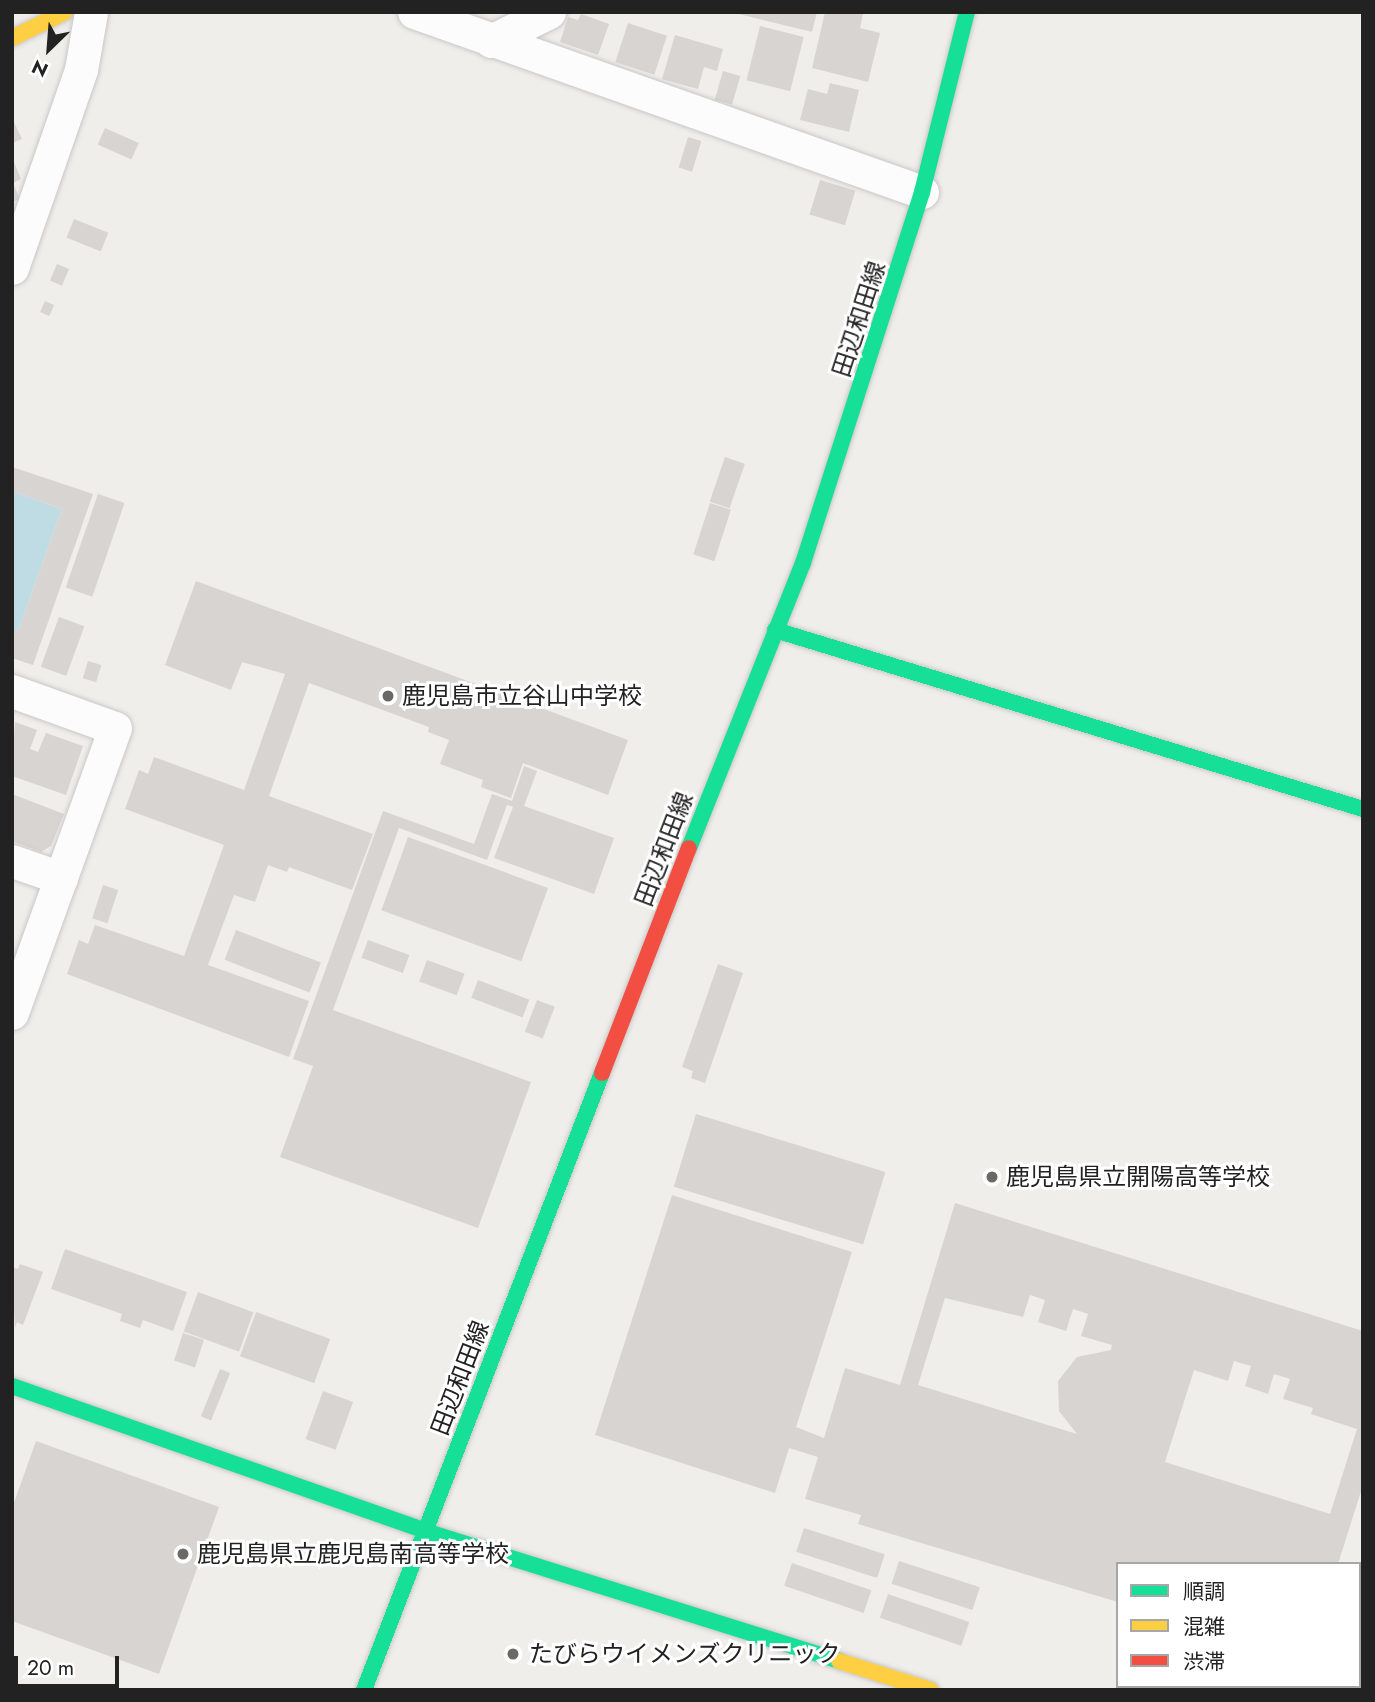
<!DOCTYPE html>
<meta charset="utf-8">
<style>
body{margin:0}
#map{position:relative;width:1375px;height:1702px;overflow:hidden;background:#f0eeeb;font-family:Jost,"Noto Sans JP",sans-serif}
div>[style]{position:absolute}
[style*='--x']{left:calc(var(--x)*1px);top:calc(var(--y)*1px);width:calc(var(--w)*1px);rotate:calc(var(--a)*1deg)}
.water>*{inset:0;background:#bfdbe3}
.building>*{inset:0;background:#d7d4d2;transform-origin:0 0}
.roads{filter:drop-shadow(0 0 2px #c9c8c7) drop-shadow(0 0 2px #c9c8c7)}
.street>*{height:33px;margin:-16.5px;padding:0 16.5px;transform-origin:16.5px;border-radius:16.5px;background:#fdfcfc}
.fast>*{height:16px;margin:-8px;padding:0 8px;transform-origin:8px;border-radius:8px;background:#16e098}
.slow>*{height:16px;margin:-8px;padding:0 8px;transform-origin:8px;border-radius:8px;background:#ffcf43}
.jam>*{height:16px;margin:-8px;padding:0 8px;transform-origin:8px;border-radius:8px;background:#f24e42}
.dots>*{width:19px;height:19px;translate:-50% -50%;box-sizing:border-box;border:4px solid #fff;border-radius:50%}
span{translate:-50% -50%;white-space:nowrap;text-align:center;line-height:1.15;-webkit-text-stroke:6px #fff;paint-order:stroke}
.street-label{font-size:24px;color:#222}
.poi-label{font-size:24px;color:#222}
.left{translate:0 -50%;text-align:left}
.frame{position:absolute;inset:0;border:14px solid #222;pointer-events:none}
.legend{position:absolute;left:1116px;top:1562px;width:245px;height:126px;box-sizing:border-box;background:#fff;border:2px solid #a7a7a7;margin:0;padding:9px 12px;list-style:none;font-size:21px;color:#222}
.legend li{display:flex;align-items:center;gap:14px;height:35px}
.legend b{width:35px;border:2px solid #a7a7a7}
.north{position:absolute;left:14px;top:14px;width:70px;height:70px;-webkit-text-stroke:5px #fff;paint-order:stroke;rotate:205deg;font-size:19px;font-weight:700;line-height:28px;text-align:center;color:#222}
.north::after{content:'';display:block;margin:auto;width:24px;height:32px;background:#222;clip-path:polygon(50% 0,100% 100%,50% 72%,0 100%)}
.scale{position:absolute;left:14px;top:1656px;width:105px;height:32px;box-sizing:border-box;border:4px solid #222;border-top:0;padding-left:9px;font-size:21px;line-height:24px;white-space:nowrap;color:#222;-webkit-text-stroke:5px #fff;paint-order:stroke}
</style>
<div id="map">
<div class="water">
<i style="clip-path:polygon(12px 491px,62px 509px,18px 631px,12px 629px)"></i>
</div>
<div class="building">
<i style="clip-path:polygon(731px 12px,817px 12px,812px 32px)"></i>
<i style="clip-path:polygon(825px 12px,863px 14px,860px 28px,880px 33px,868px 82px,812px 68px)"></i>
<i style="clip-path:polygon(581px 14px,609px 24px,598px 55px,560px 42px,568px 17px,578px 20px)"></i>
<i style="left:628px;top:23px;width:41px;height:41px;rotate:18deg"></i>
<i style="left:760px;top:26px;width:45px;height:56px;rotate:14deg"></i>
<i style="clip-path:polygon(675px 35px,723px 49px,717px 71px,704px 67px,698px 89px,662px 79px)"></i>
<i style="left:723px;top:71px;width:18px;height:30px;rotate:16deg"></i>
<i style="clip-path:polygon(830px 83px,859px 90px,849px 132px,800px 120px,808px 89px,827px 94px)"></i>
<i style="clip-path:polygon(12px 118px,22px 139px,12px 143px)"></i>
<i style="left:105px;top:128px;width:37px;height:18px;rotate:24deg"></i>
<i style="left:688px;top:137px;width:14px;height:32px;rotate:17deg"></i>
<i style="clip-path:polygon(12px 157px,21px 179px,13px 183px,20px 199px,12px 202px)"></i>
<i style="left:820px;top:180px;width:37px;height:36px;rotate:17deg"></i>
<i style="left:74px;top:219px;width:37px;height:20px;rotate:22deg"></i>
<i style="left:57px;top:264px;width:13px;height:18px;rotate:23deg"></i>
<i style="left:45px;top:301px;width:10px;height:12px;rotate:24deg"></i>
<i style="left:725px;top:457px;width:21px;height:47px;rotate:19deg"></i>
<i style="clip-path:polygon(12px 467px,93px 494px,33px 665px,12px 658px,12px 629px,18px 631px,62px 509px,12px 491px)"></i>
<i style="left:98px;top:494px;width:28px;height:99px;rotate:19deg"></i>
<i style="left:710px;top:503px;width:22px;height:54px;rotate:18deg"></i>
<i style="clip-path:polygon(196px 581px,628px 740px,608px 795px,523px 763px,511px 798px,481px 787px,483px 780px,440px 764px,449px 740px,428px 732px,429px 727px,309px 683px,269px 796px,373px 834px,352px 890px,289px 867px,287px 872px,268px 865px,255px 902px,234px 895px,208px 965px,309px 1001px,289px 1057px,67px 974px,79px 940px,88px 944px,95px 925px,184px 956px,224px 845px,125px 809px,139px 770px,148px 774px,154px 757px,244px 790px,285px 674px,242px 662px,231px 690px,165px 665px)"></i>
<i style="left:59px;top:617px;width:27px;height:53px;rotate:20deg"></i>
<i style="left:88px;top:661px;width:14px;height:18px;rotate:17deg"></i>
<i style="clip-path:polygon(15px 722px,37px 730px,30px 749px,38px 752px,46px 733px,83px 746px,66px 795px,12px 776px)"></i>
<i style="clip-path:polygon(524px 766px,537px 771px,524px 806px,614px 838px,594px 894px,494px 858px,513px 807px,507px 805px,487px 860px,399px 828px,333px 1010px,531px 1082px,478px 1228px,280px 1157px,313px 1066px,293px 1059px,383px 811px,474px 844px,492px 794px,512px 801px)"></i>
<i style="clip-path:polygon(12px 794px,64px 814px,51px 846px,41px 852px,12px 841px)"></i>
<i style="left:408px;top:837px;width:149px;height:78px;rotate:20deg"></i>
<i style="left:103px;top:885px;width:16px;height:35px;rotate:18deg"></i>
<i style="left:236px;top:930px;width:91px;height:32px;rotate:21deg"></i>
<i style="left:368px;top:940px;width:44px;height:19px;rotate:20deg"></i>
<i style="left:427px;top:960px;width:40px;height:23px;rotate:20deg"></i>
<i style="clip-path:polygon(718px 964px,743px 973px,705px 1083px,691px 1078px,693px 1071px,682px 1067px)"></i>
<i style="left:478px;top:980px;width:55px;height:19px;rotate:21deg"></i>
<i style="left:537px;top:1000px;width:19px;height:34px;rotate:21deg"></i>
<i style="left:696px;top:1114px;width:198px;height:76px;rotate:17deg"></i>
<i style="clip-path:polygon(evenodd,672px 1195px,852px 1252px,796px 1427px,824px 1438px,845px 1368px,900px 1385px,955px 1203px,1363px 1331px,1363px 1485px,1338px 1564px,1118px 1564px,1118px 1602px,858px 1524px,861px 1515px,805px 1499px,818px 1457px,789px 1448px,775px 1493px,595px 1435px,672px 1195px,1030px 1295px,1045px 1300px,1038px 1322px,1066px 1331px,1073px 1309px,1088px 1314px,1081px 1336px,1112px 1345px,1111px 1350px,1077px 1357px,1058px 1381px,1059px 1411px,1077px 1434px,918px 1385px,945px 1298px,1023px 1317px,1030px 1295px,672px 1195px,1234px 1361px,1251px 1366px,1245px 1386px,1268px 1394px,1274px 1374px,1290px 1379px,1283px 1399px,1313px 1408px,1311px 1414px,1357px 1429px,1330px 1514px,1165px 1462px,1194px 1370px,1228px 1381px,1234px 1361px)"></i>
<i style="clip-path:polygon(65px 1249px,187px 1292px,173px 1331px,143px 1320px,140px 1328px,120px 1321px,122px 1314px,51px 1289px)"></i>
<i style="clip-path:polygon(20px 1264px,43px 1272px,23px 1325px,17px 1322px,15px 1328px,12px 1267px,18px 1269px)"></i>
<i style="left:198px;top:1292px;width:59px;height:42px;rotate:20deg"></i>
<i style="left:256px;top:1312px;width:79px;height:47px;rotate:20deg"></i>
<i style="left:183px;top:1333px;width:22px;height:29px;rotate:18deg"></i>
<i style="left:220px;top:1369px;width:11px;height:51px;rotate:22deg"></i>
<i style="left:323px;top:1391px;width:32px;height:51px;rotate:20deg"></i>
<i style="clip-path:polygon(36px 1441px,219px 1507px,159px 1674px,12px 1621px,12px 1508px)"></i>
<i style="left:804px;top:1528px;width:85px;height:25px;rotate:18deg"></i>
<i style="left:899px;top:1561px;width:85px;height:24px;rotate:18deg"></i>
<i style="left:792px;top:1563px;width:84px;height:24px;rotate:19deg"></i>
<i style="left:888px;top:1594px;width:86px;height:25px;rotate:19deg"></i>
<i style="clip-path:polygon(1157px 1686px,1187px 1686px,1196px 1689px,1156px 1690px)"></i>
<i style="clip-path:polygon(1261px 1686px,1304px 1686px,1313px 1689px,1259px 1690px)"></i>
</div>
<div class="roads">
<div class="street">
<i style="--x:414;--y:12;--w:539;--a:19.51"></i>
<i style="--x:491;--y:41;--w:65;--a:-26.6"></i>
<i style="--x:12;--y:268;--w:210;--a:-70.8"></i>
<i style="--x:81;--y:70;--w:59;--a:-80.2"></i>
<i style="--x:12;--y:691;--w:109;--a:19.8"></i>
<i style="--x:115;--y:728;--w:303;--a:109.9"></i>
<i style="--x:12;--y:861;--w:52;--a:19.1"></i>
</div>
<div class="fast">
<i style="--x:775;--y:630;--w:615;--a:16.93"></i>
<i style="--x:689;--y:848;--w:307;--a:-68.2"></i>
<i style="--x:803;--y:563;--w:390;--a:-72.2"></i>
<i style="--x:922;--y:192;--w:186;--a:-76"></i>
<i style="--x:12;--y:1386;--w:438;--a:19.3"></i>
<i style="--x:425;--y:1531;--w:434;--a:17.4"></i>
<i style="--x:364;--y:1690;--w:661;--a:-68.91"></i>
</div>
<div class="slow">
<i style="--x:12;--y:38;--w:59;--a:-26.1"></i>
<i style="--x:839;--y:1661;--w:96;--a:17.5"></i>
</div>
<div class="jam">
<i style="--x:602;--y:1073;--w:241;--a:-68.9"></i>
</div>
</div>
<div class="dots">
<i style="left:388px;top:696px;background:#6a6968"></i>
<i style="left:992px;top:1177px;background:#6a6968"></i>
<i style="left:183px;top:1554px;background:#6a6968"></i>
<i style="left:513px;top:1654px;background:#6a6968"></i>
</div>
<div class="street-label">
<span style="left:859px;top:319px;rotate:-72deg">田辺和田線</span>
<span style="left:664px;top:849px;rotate:-69deg">田辺和田線</span>
<span style="left:460px;top:1378px;rotate:-69deg">田辺和田線</span>
</div>
<div class="poi-label">
<span class="left" style="left:402px;top:696px">鹿児島市立谷山中学校</span>
<span class="left" style="left:1006px;top:1177px">鹿児島県立開陽高等学校</span>
<span class="left" style="left:197px;top:1554px">鹿児島県立鹿児島南高等学校</span>
<span class="left" style="left:529px;top:1654px">たびらウイメンズクリニック</span>
</div>
<div class="frame"></div>
<ul class="legend">
<li><b style="height:9px;background:#16e098"></b>順調</li>
<li><b style="height:9px;background:#ffcf43"></b>混雑</li>
<li><b style="height:9px;background:#f24e42"></b>渋滞</li>
</ul>
<div class="north">N</div>
<div class="scale">20 m</div>
</div>
